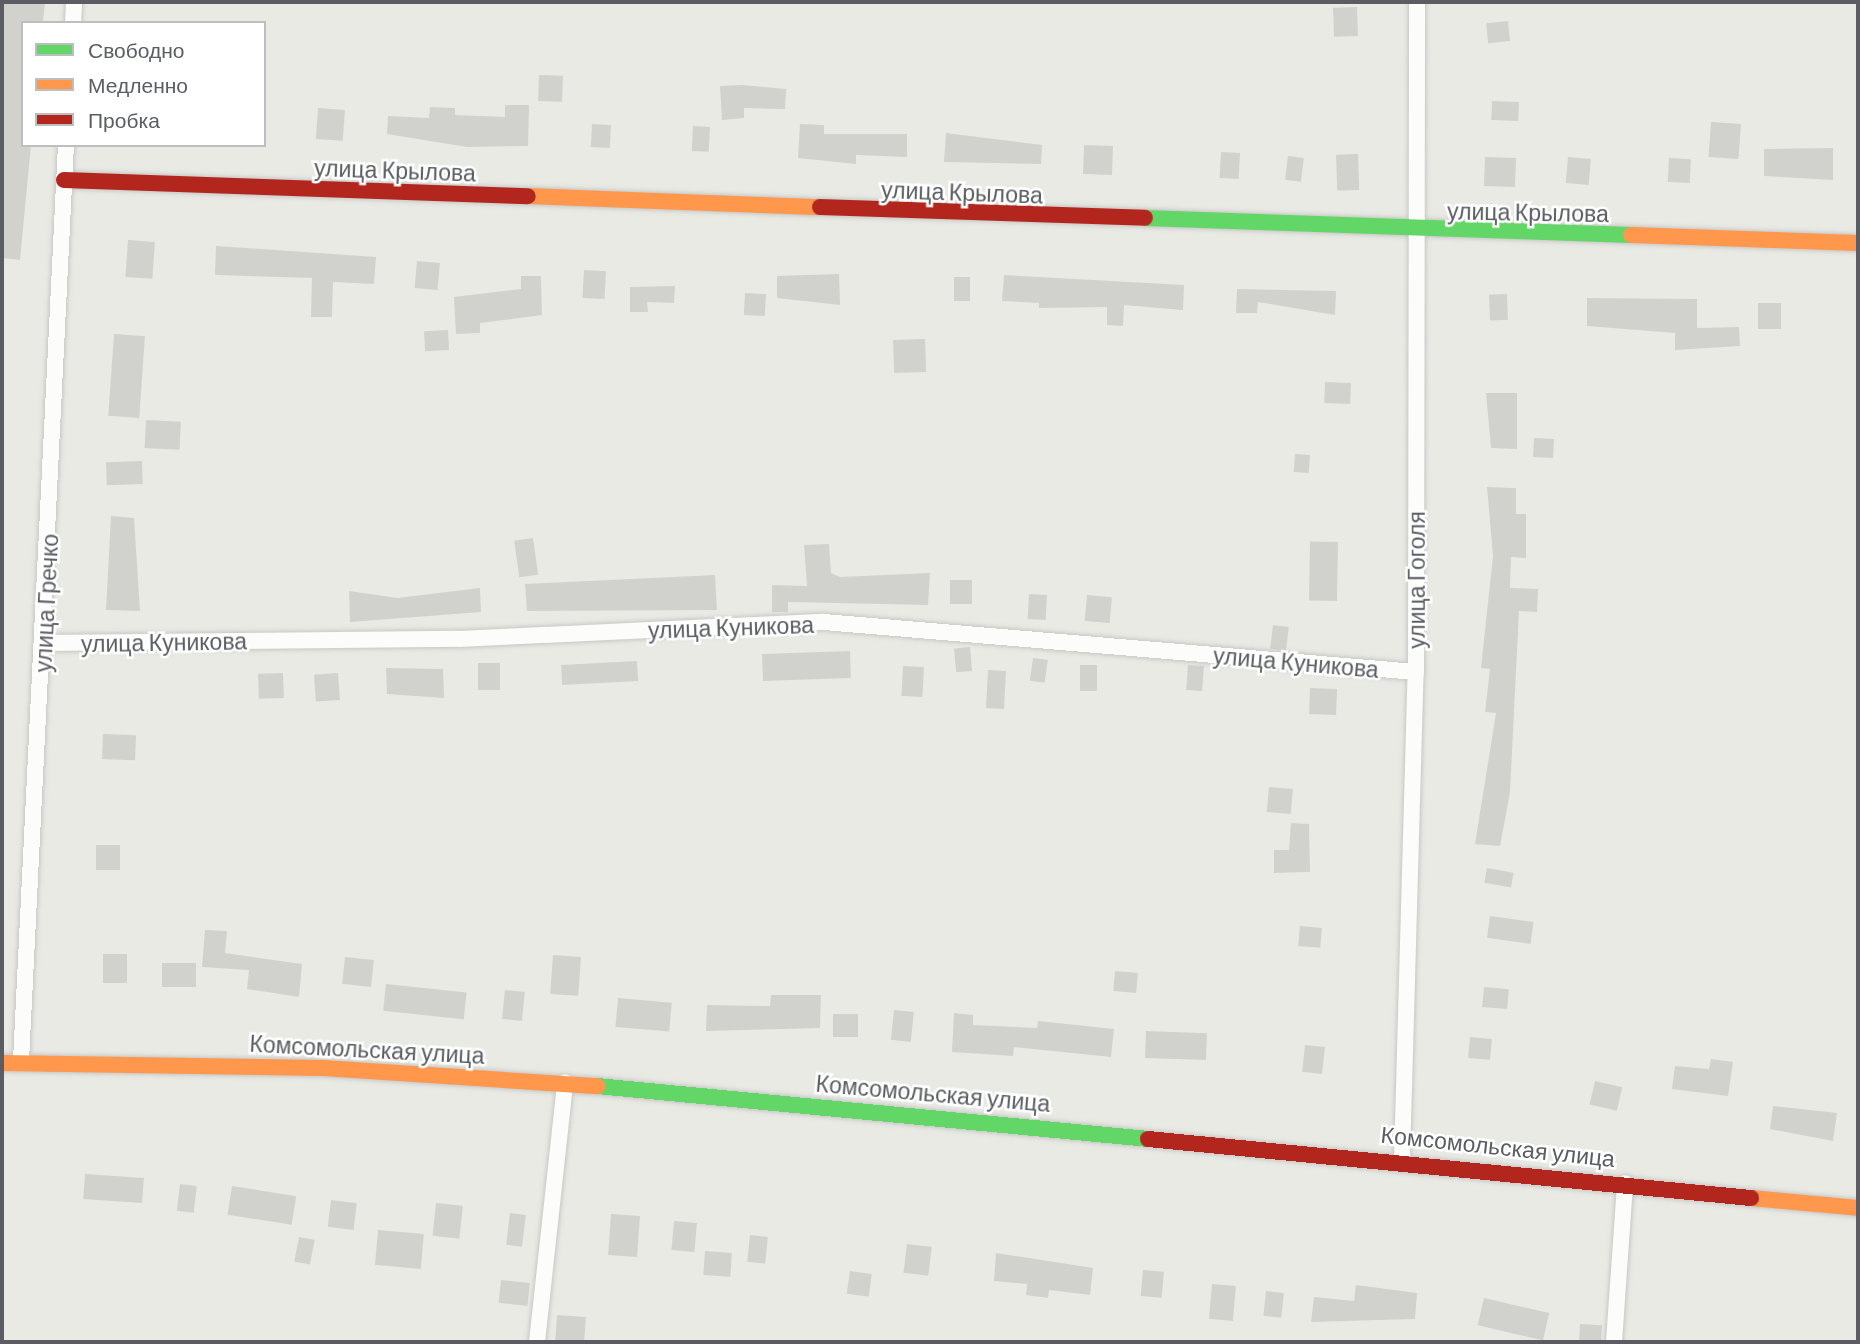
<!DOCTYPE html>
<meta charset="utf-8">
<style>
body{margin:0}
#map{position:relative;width:1860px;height:1344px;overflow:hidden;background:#eaeae5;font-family:Barlow,sans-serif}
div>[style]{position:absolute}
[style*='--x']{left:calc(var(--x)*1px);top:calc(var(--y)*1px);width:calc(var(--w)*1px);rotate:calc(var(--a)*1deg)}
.building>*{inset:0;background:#d1d1ce;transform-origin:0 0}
.roads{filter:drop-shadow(0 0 2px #c7c7c5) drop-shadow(0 0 2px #c7c7c5)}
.street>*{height:16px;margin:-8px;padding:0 8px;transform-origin:8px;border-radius:8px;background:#fcfcfb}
.fast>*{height:16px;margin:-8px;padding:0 8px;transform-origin:8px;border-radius:8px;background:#63d668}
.slow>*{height:16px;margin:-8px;padding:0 8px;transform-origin:8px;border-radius:8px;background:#ff974d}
.jam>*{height:16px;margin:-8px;padding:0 8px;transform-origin:8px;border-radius:8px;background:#b3261e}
span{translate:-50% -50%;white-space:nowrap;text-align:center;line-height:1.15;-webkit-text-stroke:5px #fff;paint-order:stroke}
.street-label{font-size:23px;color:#5b5d62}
.frame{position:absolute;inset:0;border:4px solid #5b5d62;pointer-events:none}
.legend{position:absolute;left:21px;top:21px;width:245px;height:126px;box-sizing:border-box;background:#fff;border:2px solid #bdbec0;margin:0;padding:9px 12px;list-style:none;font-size:21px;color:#5b5d62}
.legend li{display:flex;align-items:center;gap:14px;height:35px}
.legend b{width:35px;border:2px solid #bdbec0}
</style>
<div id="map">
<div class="building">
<i style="clip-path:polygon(2px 2px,45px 2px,43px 23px,23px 23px,23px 145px,31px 145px,20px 260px,2px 258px)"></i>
<i style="left:1357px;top:7px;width:29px;height:24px;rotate:88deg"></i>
<i style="left:1508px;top:21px;width:20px;height:22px;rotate:84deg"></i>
<i style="left:539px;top:75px;width:24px;height:26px;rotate:2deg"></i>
<i style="clip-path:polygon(742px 85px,786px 89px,785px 109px,744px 108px,744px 118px,722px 120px,720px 86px)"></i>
<i style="left:1492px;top:101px;width:27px;height:19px;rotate:2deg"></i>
<i style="clip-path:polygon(505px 105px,529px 105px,528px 146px,467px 147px,387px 134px,388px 116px,429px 118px,430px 107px,455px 108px,455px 115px,505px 117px)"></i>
<i style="left:318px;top:108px;width:27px;height:31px;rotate:4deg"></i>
<i style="left:1711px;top:122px;width:30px;height:35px;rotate:4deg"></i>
<i style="left:592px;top:124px;width:19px;height:23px;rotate:3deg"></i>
<i style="clip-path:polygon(800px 124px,824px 125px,824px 134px,907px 134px,907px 157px,856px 155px,856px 164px,798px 158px)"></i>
<i style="left:693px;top:126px;width:17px;height:25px;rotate:3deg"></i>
<i style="clip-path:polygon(946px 133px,1042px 145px,1041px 164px,944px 162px)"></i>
<i style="left:1084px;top:145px;width:29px;height:29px;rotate:2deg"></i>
<i style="clip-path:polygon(1833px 148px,1833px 180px,1764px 176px,1764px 149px)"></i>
<i style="left:1221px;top:152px;width:19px;height:26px;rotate:3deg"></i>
<i style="left:1358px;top:154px;width:36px;height:22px;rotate:88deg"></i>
<i style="left:1288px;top:156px;width:16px;height:24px;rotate:7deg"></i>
<i style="left:1485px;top:157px;width:31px;height:29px;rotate:2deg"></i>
<i style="left:1568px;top:157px;width:23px;height:26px;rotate:5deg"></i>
<i style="left:1669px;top:158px;width:22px;height:24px;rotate:3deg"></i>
<i style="left:128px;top:240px;width:27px;height:37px;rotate:4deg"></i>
<i style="clip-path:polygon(216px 246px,376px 257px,374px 284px,333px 282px,332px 317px,311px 317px,312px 278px,215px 275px)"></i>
<i style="left:417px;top:261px;width:23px;height:27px;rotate:5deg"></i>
<i style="left:584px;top:270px;width:22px;height:28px;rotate:3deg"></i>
<i style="clip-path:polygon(839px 274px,840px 305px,777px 298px,777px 276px)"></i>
<i style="clip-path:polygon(1004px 275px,1184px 285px,1183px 310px,1124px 305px,1123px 326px,1107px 325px,1107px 307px,1039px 308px,1039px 303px,1002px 301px)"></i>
<i style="clip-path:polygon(521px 276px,541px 276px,542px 315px,480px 323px,480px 333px,456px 334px,454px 297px,521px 289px)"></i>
<i style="left:954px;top:277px;width:16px;height:24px"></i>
<i style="clip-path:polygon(675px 286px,674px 303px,647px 302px,648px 312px,630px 312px,630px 287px)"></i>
<i style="clip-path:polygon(1237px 289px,1336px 291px,1335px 315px,1258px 302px,1257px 313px,1236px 313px)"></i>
<i style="left:745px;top:293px;width:21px;height:22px;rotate:3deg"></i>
<i style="left:1507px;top:294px;width:26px;height:18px;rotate:88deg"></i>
<i style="clip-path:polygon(1587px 298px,1697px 299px,1697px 328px,1739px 327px,1740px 346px,1675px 350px,1675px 333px,1587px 326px)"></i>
<i style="left:1758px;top:303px;width:23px;height:26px"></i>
<i style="left:448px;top:330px;width:20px;height:24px;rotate:87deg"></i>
<i style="left:114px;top:334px;width:31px;height:82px;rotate:4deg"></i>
<i style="left:925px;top:339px;width:33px;height:32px;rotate:88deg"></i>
<i style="left:1325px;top:382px;width:26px;height:21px;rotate:2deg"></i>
<i style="clip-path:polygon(1486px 393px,1517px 393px,1517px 449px,1491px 448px)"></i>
<i style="left:146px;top:420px;width:35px;height:28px;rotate:3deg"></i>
<i style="left:1534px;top:438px;width:20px;height:19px;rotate:3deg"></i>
<i style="left:1295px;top:454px;width:15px;height:18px;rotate:4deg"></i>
<i style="left:142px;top:461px;width:23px;height:36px;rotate:88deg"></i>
<i style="clip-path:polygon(1487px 487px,1516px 488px,1516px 514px,1526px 514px,1526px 558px,1511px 557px,1510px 588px,1538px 589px,1537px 612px,1519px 611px,1510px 792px,1500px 846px,1475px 844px,1496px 713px,1485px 712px,1490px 669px,1481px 668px,1493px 556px)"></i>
<i style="clip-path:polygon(111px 516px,134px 518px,140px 611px,106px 610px)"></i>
<i style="left:533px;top:538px;width:37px;height:19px;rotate:82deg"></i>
<i style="left:1338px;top:542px;width:59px;height:28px;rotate:91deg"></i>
<i style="clip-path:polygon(829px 544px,831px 573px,840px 577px,930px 573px,928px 605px,788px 602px,788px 612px,772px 612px,772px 585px,807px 586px,804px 545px)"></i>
<i style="clip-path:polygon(715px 575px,717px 610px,527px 611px,525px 584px)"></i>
<i style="left:950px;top:580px;width:22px;height:24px"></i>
<i style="clip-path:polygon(480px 588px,481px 612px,350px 622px,349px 591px,398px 598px)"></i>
<i style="left:1029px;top:594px;width:18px;height:25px;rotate:3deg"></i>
<i style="left:1087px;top:595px;width:25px;height:26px;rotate:5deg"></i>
<i style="left:1273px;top:625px;width:16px;height:24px;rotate:7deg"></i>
<i style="left:970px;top:647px;width:24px;height:16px;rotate:85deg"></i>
<i style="left:850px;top:651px;width:27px;height:88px;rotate:88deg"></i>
<i style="left:1033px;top:658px;width:15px;height:23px;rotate:8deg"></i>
<i style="left:637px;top:661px;width:20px;height:76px;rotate:87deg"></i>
<i style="left:478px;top:663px;width:22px;height:27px"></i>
<i style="left:1080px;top:665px;width:17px;height:26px"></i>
<i style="left:1188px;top:665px;width:16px;height:25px;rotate:4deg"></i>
<i style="left:903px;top:666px;width:21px;height:30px;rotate:3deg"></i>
<i style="clip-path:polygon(386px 668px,443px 669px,444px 698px,387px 694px)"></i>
<i style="left:988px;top:670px;width:18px;height:38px;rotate:3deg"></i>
<i style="left:283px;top:673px;width:25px;height:25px;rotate:88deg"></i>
<i style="left:338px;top:673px;width:27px;height:24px;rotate:86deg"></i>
<i style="left:1310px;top:688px;width:27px;height:26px;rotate:2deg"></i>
<i style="left:103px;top:734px;width:33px;height:25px;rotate:2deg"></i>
<i style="left:1269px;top:787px;width:24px;height:25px;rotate:5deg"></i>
<i style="clip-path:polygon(1291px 823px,1309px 824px,1310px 872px,1274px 873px,1274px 850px,1289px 850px)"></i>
<i style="left:96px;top:845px;width:24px;height:25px"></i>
<i style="left:1487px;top:868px;width:27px;height:15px;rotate:10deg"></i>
<i style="left:1490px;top:916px;width:44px;height:22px;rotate:8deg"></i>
<i style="left:1300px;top:926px;width:22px;height:20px;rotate:5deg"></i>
<i style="clip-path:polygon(205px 930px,227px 931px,225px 953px,302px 964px,299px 997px,247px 989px,249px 970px,202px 967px)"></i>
<i style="left:103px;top:954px;width:24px;height:29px"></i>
<i style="left:553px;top:955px;width:28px;height:39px;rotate:4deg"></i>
<i style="left:345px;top:957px;width:29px;height:27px;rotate:6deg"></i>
<i style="left:162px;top:963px;width:34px;height:24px"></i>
<i style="left:1115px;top:971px;width:23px;height:20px;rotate:5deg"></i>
<i style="left:386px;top:984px;width:81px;height:27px;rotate:6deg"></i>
<i style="left:1484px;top:987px;width:25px;height:20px;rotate:5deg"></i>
<i style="left:505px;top:990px;width:20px;height:29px;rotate:6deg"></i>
<i style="clip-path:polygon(771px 995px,821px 995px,820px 1028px,706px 1031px,707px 1005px,770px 1006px)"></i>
<i style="left:618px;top:998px;width:54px;height:29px;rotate:5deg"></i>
<i style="left:894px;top:1010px;width:20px;height:30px;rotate:6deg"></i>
<i style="clip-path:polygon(954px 1013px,973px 1015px,973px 1025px,1037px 1028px,1038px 1021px,1114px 1029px,1111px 1057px,1014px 1047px,1013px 1056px,952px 1052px)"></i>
<i style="left:833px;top:1014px;width:25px;height:23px"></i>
<i style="left:1146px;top:1031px;width:61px;height:27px;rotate:2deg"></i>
<i style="left:1470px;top:1037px;width:22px;height:21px;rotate:5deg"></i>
<i style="left:1305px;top:1045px;width:20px;height:27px;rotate:6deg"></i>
<i style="clip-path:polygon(1711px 1059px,1733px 1062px,1728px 1096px,1672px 1089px,1675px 1066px,1709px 1069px)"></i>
<i style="left:1595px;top:1081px;width:28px;height:24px;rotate:13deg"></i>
<i style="clip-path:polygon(1773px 1106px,1837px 1113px,1833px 1141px,1770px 1129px)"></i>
<i style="left:85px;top:1174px;width:59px;height:25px;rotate:4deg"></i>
<i style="left:180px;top:1184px;width:17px;height:27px;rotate:7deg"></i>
<i style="left:232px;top:1186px;width:65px;height:29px;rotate:9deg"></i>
<i style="left:331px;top:1200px;width:26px;height:27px;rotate:7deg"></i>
<i style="left:436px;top:1203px;width:27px;height:33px;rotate:6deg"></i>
<i style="left:510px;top:1213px;width:16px;height:32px;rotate:7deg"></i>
<i style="left:611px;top:1214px;width:29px;height:41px;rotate:4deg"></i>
<i style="left:674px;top:1221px;width:23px;height:29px;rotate:5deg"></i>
<i style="left:378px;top:1230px;width:46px;height:35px;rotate:5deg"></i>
<i style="left:750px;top:1235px;width:18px;height:27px;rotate:6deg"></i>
<i style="left:299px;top:1237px;width:16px;height:25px;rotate:11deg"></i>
<i style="left:907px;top:1244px;width:25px;height:29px;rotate:7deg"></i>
<i style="left:705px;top:1251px;width:27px;height:24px;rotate:4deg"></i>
<i style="clip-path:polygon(996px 1253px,1093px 1268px,1090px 1295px,1049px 1290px,1048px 1298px,1026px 1295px,1027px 1284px,994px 1281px)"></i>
<i style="left:1143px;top:1270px;width:21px;height:26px;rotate:5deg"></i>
<i style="left:850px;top:1271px;width:22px;height:23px;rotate:8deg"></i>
<i style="left:501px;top:1280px;width:29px;height:23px;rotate:6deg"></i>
<i style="left:1212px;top:1284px;width:24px;height:35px;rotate:5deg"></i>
<i style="clip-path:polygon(1356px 1285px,1417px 1293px,1415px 1319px,1311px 1322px,1314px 1297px,1354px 1301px)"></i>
<i style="left:1266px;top:1291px;width:18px;height:25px;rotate:6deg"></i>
<i style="left:1484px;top:1298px;width:67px;height:28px;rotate:13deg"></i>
<i style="left:557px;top:1315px;width:29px;height:27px;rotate:4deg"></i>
<i style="left:1580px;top:1324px;width:22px;height:18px;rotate:3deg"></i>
</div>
<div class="roads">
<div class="street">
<i style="--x:73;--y:23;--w:21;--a:-87"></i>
<i style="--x:44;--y:643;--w:415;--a:-0.6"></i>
<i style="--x:459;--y:639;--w:365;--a:-2.7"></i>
<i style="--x:824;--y:622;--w:594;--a:4.83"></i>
<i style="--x:21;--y:1061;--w:917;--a:-87.19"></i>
<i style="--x:1402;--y:1159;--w:487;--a:-88.4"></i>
<i style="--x:1416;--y:672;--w:670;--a:-89.91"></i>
<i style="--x:537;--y:1342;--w:261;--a:-83.8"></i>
<i style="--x:1614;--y:1342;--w:159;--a:-86"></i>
</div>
<div class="fast">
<i style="--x:1145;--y:218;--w:486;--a:2"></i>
<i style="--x:597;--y:1086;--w:554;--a:5.49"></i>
</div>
<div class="slow">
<i style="--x:528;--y:196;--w:292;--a:2.2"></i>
<i style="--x:1631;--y:235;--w:227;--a:2"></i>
<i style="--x:2;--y:1063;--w:321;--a:0.9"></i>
<i style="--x:323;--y:1068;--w:275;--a:3.8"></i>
<i style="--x:1751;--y:1198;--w:107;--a:5.3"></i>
</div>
<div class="jam">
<i style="--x:64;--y:180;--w:464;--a:2"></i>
<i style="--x:820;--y:207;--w:325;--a:1.9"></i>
<i style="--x:1148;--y:1139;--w:606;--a:5.59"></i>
</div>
</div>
<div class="street-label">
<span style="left:395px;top:170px;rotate:2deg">улица Крылова</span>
<span style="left:962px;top:192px;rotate:2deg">улица Крылова</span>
<span style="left:1528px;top:212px;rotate:1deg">улица Крылова</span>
<span style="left:1416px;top:580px;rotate:-90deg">улица Гоголя</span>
<span style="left:46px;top:603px;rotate:-87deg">улица Гречко</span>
<span style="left:731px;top:627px;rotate:-2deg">улица Куникова</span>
<span style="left:164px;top:642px;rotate:-1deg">улица Куникова</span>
<span style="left:1296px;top:662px;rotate:5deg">улица Куникова</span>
<span style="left:367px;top:1049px;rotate:3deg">Комсомольская улица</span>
<span style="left:933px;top:1093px;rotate:5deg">Комсомольская улица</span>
<span style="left:1498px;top:1146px;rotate:6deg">Комсомольская улица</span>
</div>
<div class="frame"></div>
<ul class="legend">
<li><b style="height:9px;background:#63d668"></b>Свободно</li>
<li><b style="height:9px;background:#ff974d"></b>Медленно</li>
<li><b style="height:9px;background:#b3261e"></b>Пробка</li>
</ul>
</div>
